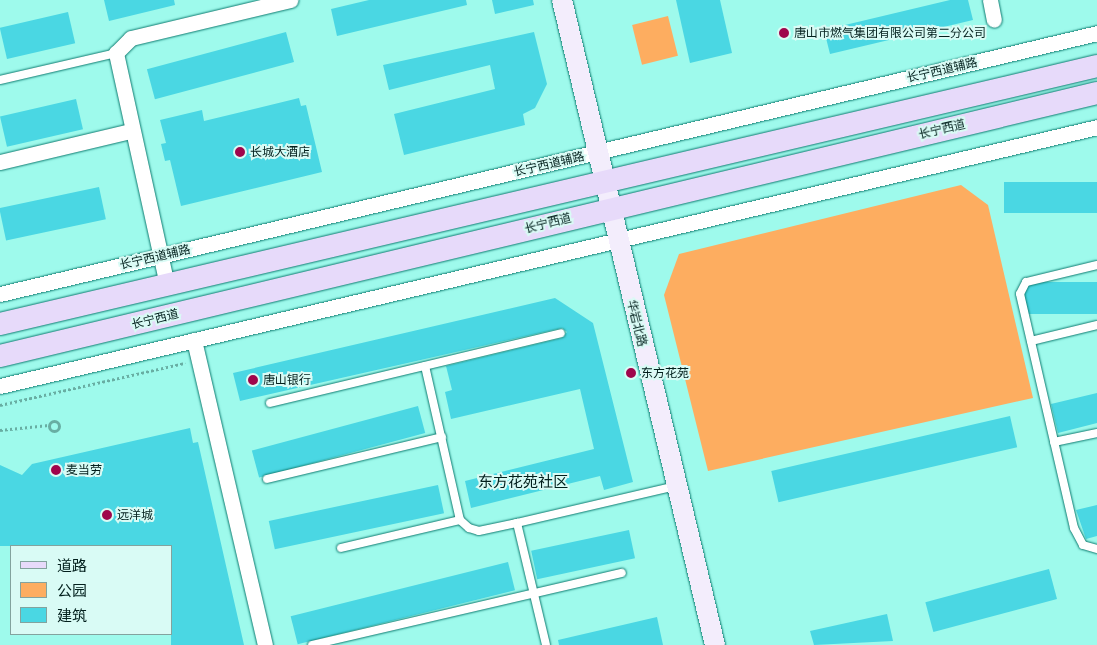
<!DOCTYPE html>
<meta charset="utf-8">
<style>
body{margin:0}
#map{position:relative;width:1097px;height:645px;overflow:hidden;background:#9efaec;font-family:Manrope,"Noto Sans SC",sans-serif}
div>[style]{position:absolute}
[style*='--x']{left:calc(var(--x)*1px);top:calc(var(--y)*1px);width:calc(var(--w)*1px);rotate:calc(var(--a)*1deg)}
.green>*{inset:0;background:#fdad60;transform-origin:0 0}
.building>*{inset:0;background:#4ad7e3;transform-origin:0 0}
.path>*{height:3px;margin-top:-1.5px;transform-origin:0;background:repeating-linear-gradient(90deg,#68aea3 0 2.5px,transparent 0 5px)}
.path>.ring{margin:-1.5px;padding:0;box-sizing:content-box;background:none;border:3px solid #68aea3;border-radius:50%}
.roads{filter:drop-shadow(0 0 1px #0e7b70) drop-shadow(0 0 1px #0e7b70)}
.lane>*{height:8px;margin:-4px;padding:0 4px;transform-origin:4px;border-radius:4px;background:#fff}
.street>*{height:15px;margin:-7.5px;padding:0 7.5px;transform-origin:7.5px;border-radius:7.5px;background:#fff}
.secondary>*{height:20px;margin:-10px;padding:0 10px;transform-origin:10px;border-radius:10px;background:#f3edfc}
.primary>*{height:22px;margin:-11px;padding:0 11px;transform-origin:11px;border-radius:11px;background:#e7dafa}
.dots>*{width:14px;height:14px;translate:-50% -50%;box-sizing:border-box;border:2px solid #d9fbf5;border-radius:50%}
span{translate:-50% -50%;white-space:nowrap;text-align:center;line-height:1.15;-webkit-text-stroke:4px #d9fbf5;paint-order:stroke}
.poi-label{font-size:12px;color:#021f1c}
.left{translate:0 -50%;text-align:left}
.street-label{font-size:12px;color:#021f1c}
.quarter-label{font-size:15px;color:#021f1c}
.legend{position:absolute;left:10px;top:545px;width:162px;height:90px;box-sizing:border-box;background:#d9fbf5;border:1px solid #83a39e;margin:0;padding:6px 9px;list-style:none;font-size:15px;color:#021f1c}
.legend li{display:flex;align-items:center;gap:10px;height:25px}
.legend b{width:25px;border:1px solid #83a39e}
</style>
<div id="map">
<div class="green">
<i style="left:668px;top:16px;width:41px;height:37px;rotate:76deg"></i>
<i style="clip-path:polygon(961px 185px,988px 205px,1033px 398px,708px 471px,664px 295px,679px 254px)"></i>
</div>
<div class="building">
<i style="clip-path:polygon(104px 0,174px 0,175px 5px,109px 21px)"></i>
<i style="clip-path:polygon(369px 0,466px 0,467px 5px,337px 36px,331px 9px)"></i>
<i style="clip-path:polygon(492px 0,533px 0,534px 5px,495px 14px)"></i>
<i style="clip-path:polygon(676px 0,720px 0,732px 53px,690px 63px)"></i>
<i style="clip-path:polygon(950px 0,968px 0,973px 20px,830px 54px,824px 30px)"></i>
<i style="left:68px;top:12px;width:32px;height:70px;rotate:77deg"></i>
<i style="left:286px;top:32px;width:31px;height:144px;rotate:75deg"></i>
<i style="clip-path:polygon(534px 32px,547px 84px,535px 108px,523px 114px,525px 125px,404px 155px,394px 114px,495px 89px,490px 65px,389px 90px,383px 65px)"></i>
<i style="clip-path:polygon(299px 98px,301px 106px,306px 105px,322px 172px,181px 206px,170px 160px,165px 161px,161px 144px,166px 143px,160px 120px,202px 110px,204px 121px)"></i>
<i style="left:76px;top:99px;width:31px;height:78px;rotate:77deg"></i>
<i style="left:1097px;top:182px;width:31px;height:93px;rotate:90deg"></i>
<i style="left:99px;top:187px;width:33px;height:102px;rotate:78deg"></i>
<i style="left:1097px;top:282px;width:32px;height:72px;rotate:90deg"></i>
<i style="clip-path:polygon(555px 298px,593px 323px,633px 482px,604px 490px,600px 476px,471px 508px,465px 481px,594px 449px,580px 389px,451px 419px,445px 392px,452px 390px,446px 366px,562px 338px,567px 332px,562px 328px,240px 401px,233px 373px)"></i>
<i style="clip-path:polygon(1097px 393px,1097px 423px,1058px 433px,1051px 404px)"></i>
<i style="left:418px;top:406px;width:28px;height:172px;rotate:75deg"></i>
<i style="left:1010px;top:416px;width:32px;height:245px;rotate:77deg"></i>
<i style="clip-path:polygon(190px 428px,193px 443px,198px 442px,244px 645px,171px 645px,171px 546px,0 546px,0 465px,22px 475px,32px 464px)"></i>
<i style="left:438px;top:485px;width:29px;height:173px;rotate:78deg"></i>
<i style="clip-path:polygon(1097px 505px,1097px 536px,1086px 539px,1076px 510px)"></i>
<i style="left:629px;top:530px;width:29px;height:100px;rotate:78deg"></i>
<i style="left:508px;top:562px;width:29px;height:224px;rotate:76deg"></i>
<i style="left:1049px;top:569px;width:31px;height:128px;rotate:75deg"></i>
<i style="clip-path:polygon(887px 614px,893px 641px,814px 645px,810px 631px)"></i>
<i style="clip-path:polygon(657px 617px,663px 645px,559px 645px,558px 640px)"></i>
</div>
<div class="path">
<i style="--x:0;--y:405;--w:190;--a:-12.8"></i>
<i class="ring" style="left:49px;top:421px;width:7px;height:7px"></i>
<i style="--x:0;--y:430;--w:49;--a:-5.8"></i>
</div>
<div class="roads">
<div class="lane">
<i style="--x:0;--y:80;--w:119;--a:-13.1"></i>
<i style="--x:1097;--y:265;--w:73;--a:166.5"></i>
<i style="--x:1026;--y:282;--w:13;--a:117"></i>
<i style="--x:1020;--y:294;--w:240;--a:77"></i>
<i style="--x:1074;--y:528;--w:19;--a:62"></i>
<i style="--x:1083;--y:545;--w:15;--a:16"></i>
<i style="--x:1031;--y:341;--w:68;--a:-13.6"></i>
<i style="--x:425;--y:366;--w:158;--a:77.2"></i>
<i style="--x:460;--y:520;--w:12;--a:42"></i>
<i style="--x:469;--y:528;--w:10;--a:17"></i>
<i style="--x:479;--y:531;--w:39;--a:-12"></i>
<i style="--x:517;--y:523;--w:163;--a:-13.1"></i>
<i style="--x:270;--y:403;--w:299;--a:-13.5"></i>
<i style="--x:1054;--y:442;--w:44;--a:-11.8"></i>
<i style="--x:267;--y:479;--w:180;--a:-13.5"></i>
<i style="--x:517;--y:523;--w:125;--a:76.6"></i>
<i style="--x:341;--y:548;--w:122;--a:-13.2"></i>
<i style="--x:312;--y:645;--w:318;--a:-13.1"></i>
</div>
<div class="street">
<i style="--x:990;--y:0;--w:20;--a:79"></i>
<i style="--x:0;--y:162;--w:134;--a:-13.4"></i>
<i style="--x:167;--y:285;--w:238;--a:-102.4"></i>
<i style="--x:116;--y:53;--w:21;--a:-45"></i>
<i style="--x:131;--y:38;--w:164;--a:-13.4"></i>
<i style="--x:0;--y:294;--w:1128;--a:-13.38"></i>
<i style="--x:194;--y:340;--w:313;--a:76.9"></i>
<i style="--x:0;--y:386;--w:1127;--a:-13.28"></i>
</div>
<div class="secondary">
<i style="--x:562;--y:0;--w:663;--a:76.66"></i>
</div>
<div class="primary">
<i style="--x:0;--y:324;--w:1127;--a:-13.23"></i>
<i style="--x:0;--y:356;--w:1128;--a:-13.48"></i>
</div>
</div>
<div class="dots">
<i style="left:784px;top:33px;background:#9f054c"></i>
<i style="left:240px;top:152px;background:#9f054c"></i>
<i style="left:631px;top:373px;background:#9f054c"></i>
<i style="left:253px;top:380px;background:#9f054c"></i>
<i style="left:56px;top:470px;background:#9f054c"></i>
<i style="left:107px;top:515px;background:#9f054c"></i>
</div>
<div class="poi-label">
<span class="left" style="left:794px;top:33px">唐山市燃气集团有限公司第二分公司</span>
<span class="left" style="left:250px;top:152px">长城大酒店</span>
<span class="left" style="left:641px;top:373px">东方花苑</span>
<span class="left" style="left:263px;top:380px">唐山银行</span>
<span class="left" style="left:66px;top:470px">麦当劳</span>
<span class="left" style="left:117px;top:515px">远洋城</span>
</div>
<div class="street-label">
<span style="left:942px;top:70px;rotate:-13deg">长宁西道辅路</span>
<span style="left:942px;top:129px;rotate:-13deg">长宁西道</span>
<span style="left:549px;top:164px;rotate:-13deg">长宁西道辅路</span>
<span style="left:548px;top:223px;rotate:-14deg">长宁西道</span>
<span style="left:155px;top:257px;rotate:-13deg">长宁西道辅路</span>
<span style="left:155px;top:319px;rotate:-14deg">长宁西道</span>
<span style="left:637px;top:323px;rotate:76deg">华岩北路</span>
</div>
<div class="quarter-label">
<span style="left:523px;top:482px">东方花苑社区</span>
</div>
<ul class="legend">
<li><b style="height:6px;background:#e7dafa"></b>道路</li>
<li><b style="height:14px;background:#fdad60"></b>公园</li>
<li><b style="height:14px;background:#4ad7e3"></b>建筑</li>
</ul>
</div>
